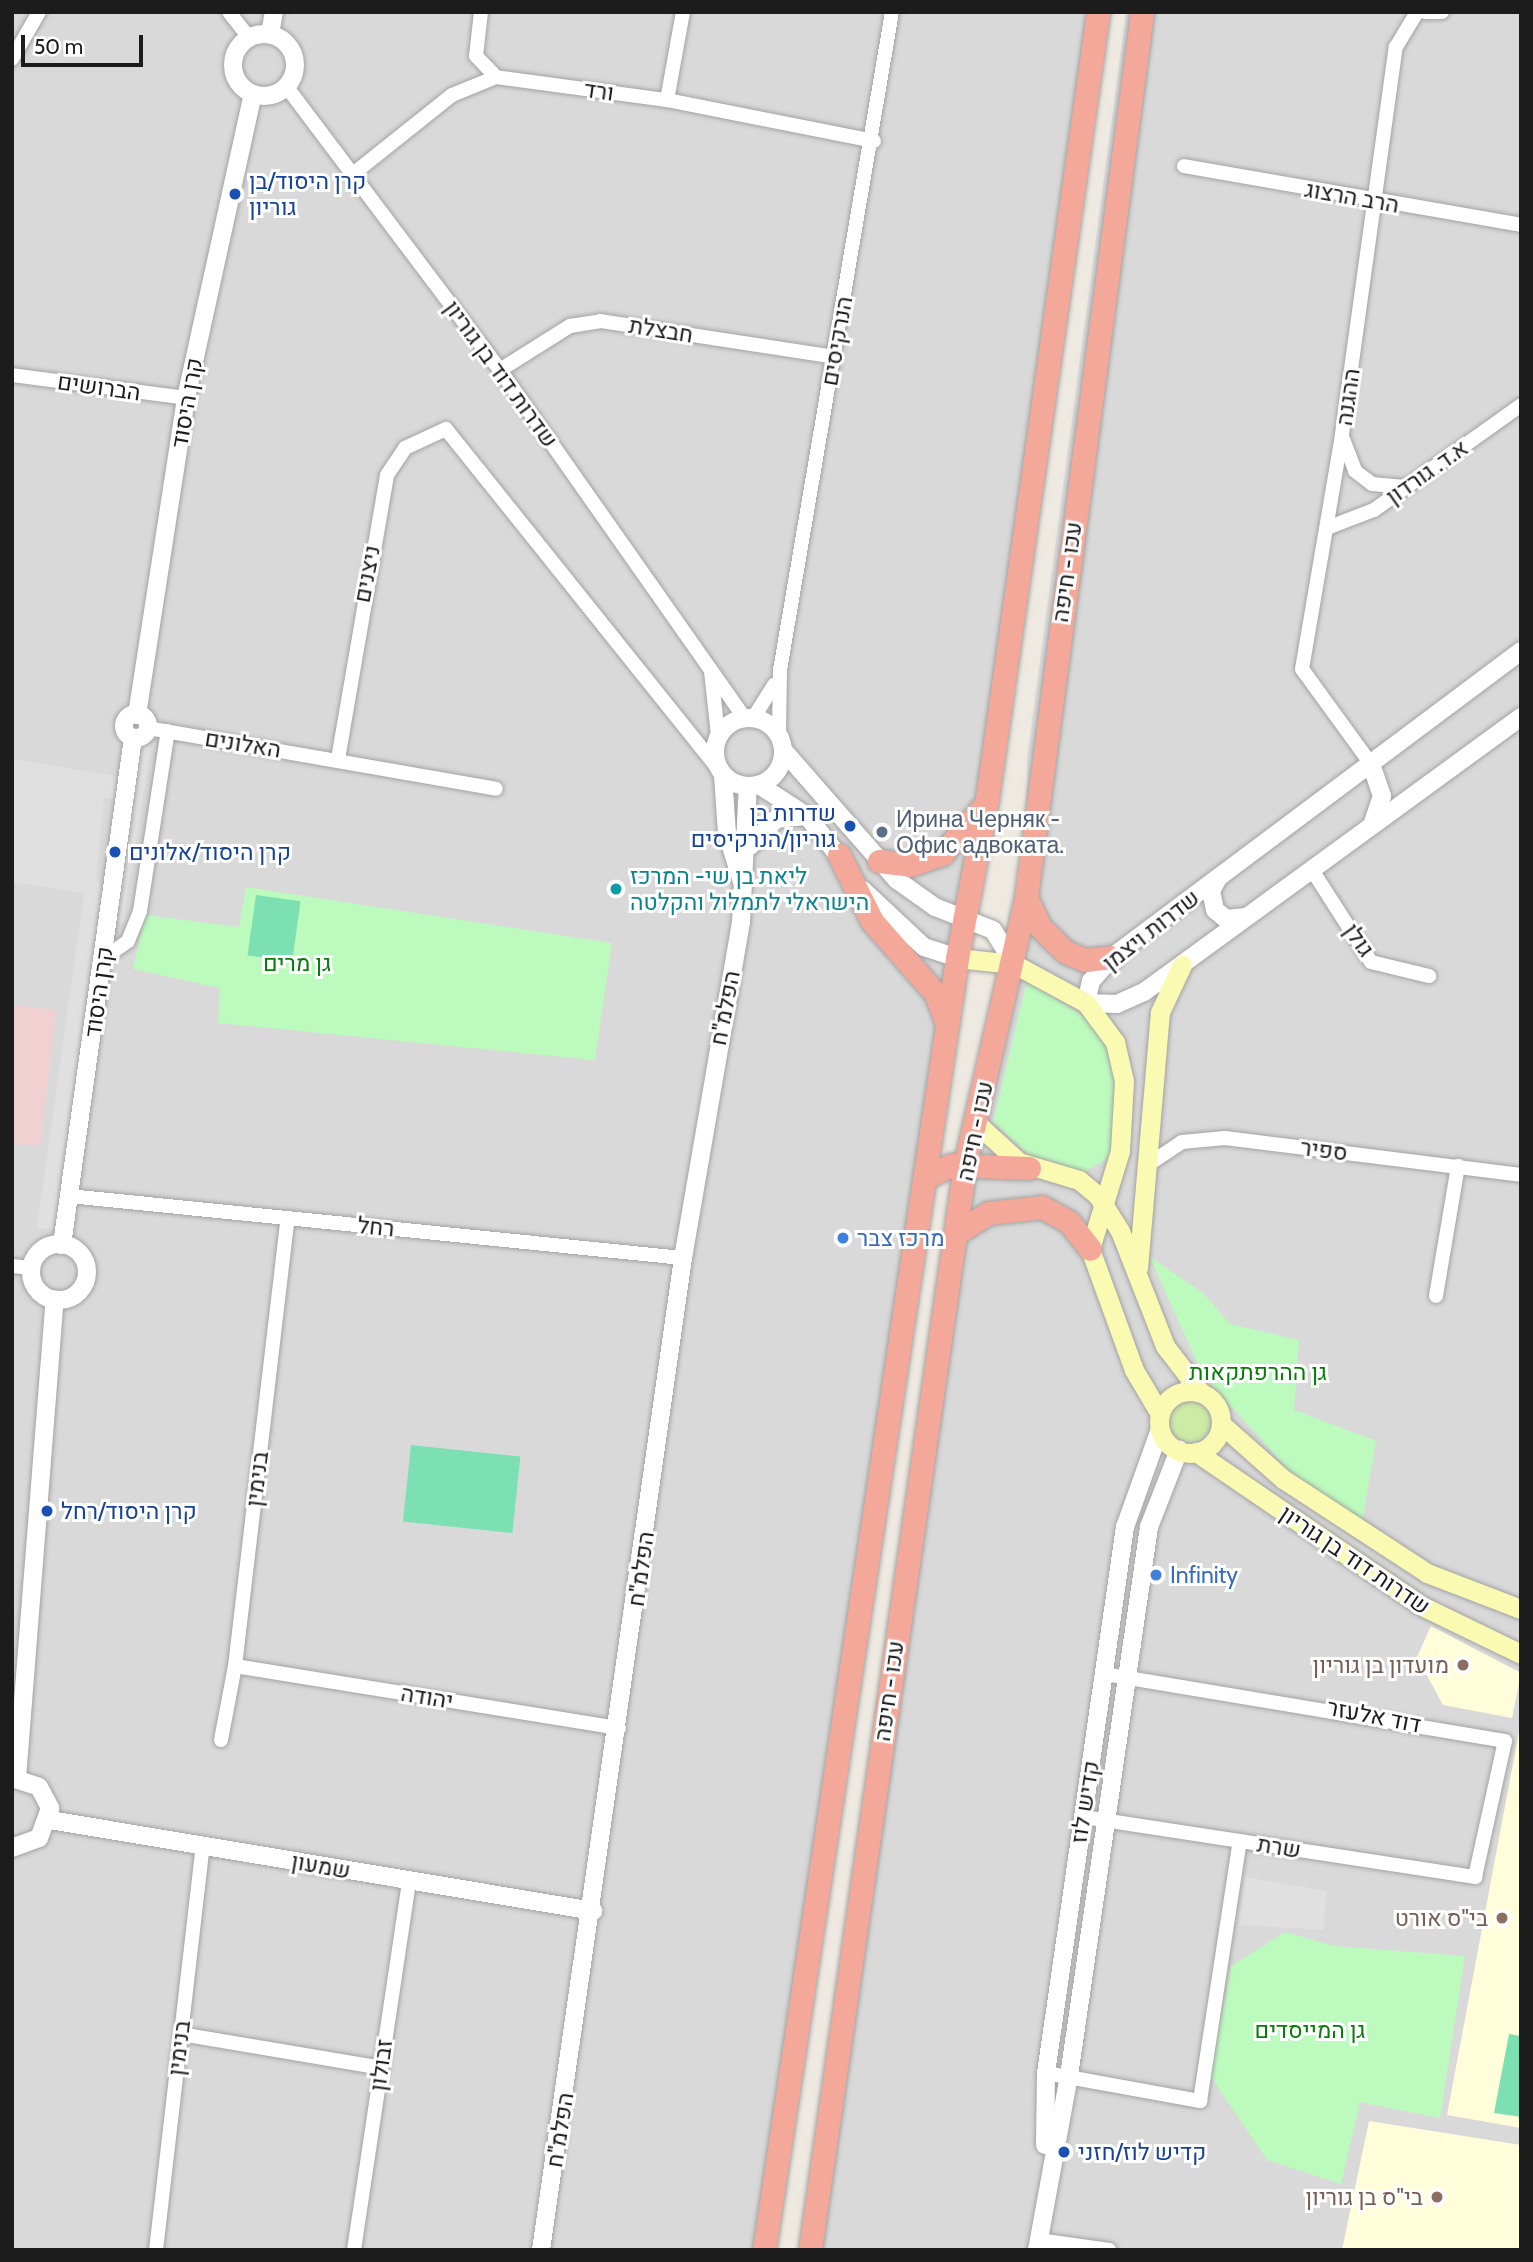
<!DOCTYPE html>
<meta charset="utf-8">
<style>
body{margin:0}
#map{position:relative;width:1533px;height:2262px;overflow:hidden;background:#eee9e1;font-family:Cabin,Heebo,sans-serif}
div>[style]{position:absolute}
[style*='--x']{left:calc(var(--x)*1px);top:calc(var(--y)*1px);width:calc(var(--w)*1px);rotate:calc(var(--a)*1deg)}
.residential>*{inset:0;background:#dad9d9}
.commercial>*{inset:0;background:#f0d0d0}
.education>*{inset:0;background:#fffdda}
.grass>*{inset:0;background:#cceba5}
.round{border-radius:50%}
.park>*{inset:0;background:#bcfbbd}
.pitch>*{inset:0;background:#7ce0b3;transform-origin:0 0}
.parking>*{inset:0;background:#e0e0e0}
.roads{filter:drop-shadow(0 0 2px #a3a3a3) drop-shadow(0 0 2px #a3a3a3)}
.minor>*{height:14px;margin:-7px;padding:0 7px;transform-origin:7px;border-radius:7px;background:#fff}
.tertiary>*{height:18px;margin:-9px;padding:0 9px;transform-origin:9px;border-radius:9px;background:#fff}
.tertiary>.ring{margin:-9px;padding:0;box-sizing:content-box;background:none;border:18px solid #fff;border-radius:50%}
.secondary>*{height:19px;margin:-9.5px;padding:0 9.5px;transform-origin:9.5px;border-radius:9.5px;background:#fbfab2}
.secondary>.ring{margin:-9.5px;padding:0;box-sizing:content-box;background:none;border:19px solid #fbfab2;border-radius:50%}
.trunk>*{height:23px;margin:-11.5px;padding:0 11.5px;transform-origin:11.5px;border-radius:11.5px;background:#f4a89a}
.dots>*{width:19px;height:19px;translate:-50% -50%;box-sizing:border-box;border:4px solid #fff;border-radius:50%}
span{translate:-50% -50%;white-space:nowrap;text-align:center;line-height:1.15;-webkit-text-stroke:6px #fff;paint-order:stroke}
.street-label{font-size:23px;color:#1c1c1c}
.transit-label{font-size:23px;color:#164399}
.left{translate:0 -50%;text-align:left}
.right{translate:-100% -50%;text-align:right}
.service-label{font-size:23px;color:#4e5e75}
.culture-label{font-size:23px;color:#0d838f}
.park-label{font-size:23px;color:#087d0a}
.shop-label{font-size:23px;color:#366cbe}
.education-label{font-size:23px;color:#785e54}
.frame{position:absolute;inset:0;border:14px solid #1c1c1c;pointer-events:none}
.scale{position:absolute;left:21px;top:35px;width:122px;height:32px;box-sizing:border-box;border:4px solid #1c1c1c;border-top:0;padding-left:9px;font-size:21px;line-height:24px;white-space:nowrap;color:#1c1c1c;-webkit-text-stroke:5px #fff;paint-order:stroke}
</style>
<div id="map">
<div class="residential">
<i style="clip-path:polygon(12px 12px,1097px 12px,767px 2250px,12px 2250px)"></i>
<i style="clip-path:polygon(1126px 12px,1521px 12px,1521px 2250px,819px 2250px,979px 1143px,997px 1080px,1026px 897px,1027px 759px)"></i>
</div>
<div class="commercial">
<i style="clip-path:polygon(12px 1005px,56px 1010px,40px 1146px,12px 1143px)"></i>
</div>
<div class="education">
<i style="clip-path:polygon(1431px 1626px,1521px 1673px,1512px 1718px,1443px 1705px,1417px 1657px)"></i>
<i style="clip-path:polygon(1521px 1721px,1521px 2128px,1447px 2115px)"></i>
<i style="clip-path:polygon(1369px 2121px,1521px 2145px,1521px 2250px,1342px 2250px)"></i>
</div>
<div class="grass">
<i class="round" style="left:1170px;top:1402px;width:40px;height:40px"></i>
</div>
<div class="park">
<i style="clip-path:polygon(246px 887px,612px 943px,595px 1060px,218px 1023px,220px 988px,133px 969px,145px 915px,239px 927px)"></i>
<i style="clip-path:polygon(1027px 981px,1095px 1024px,1117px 1062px,1111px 1157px,1085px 1171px,1074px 1174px,1036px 1160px,993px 1122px)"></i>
<i style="clip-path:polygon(1150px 1257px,1203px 1293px,1230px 1324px,1299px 1340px,1294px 1410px,1376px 1441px,1362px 1523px,1290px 1471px,1202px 1374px)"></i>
<i style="clip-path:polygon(1285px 1932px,1334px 1946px,1465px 1956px,1440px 2118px,1360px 2102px,1341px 2184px,1267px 2160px,1211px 2077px,1231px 1966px)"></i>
</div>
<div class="pitch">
<i style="left:256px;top:895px;width:45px;height:61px;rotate:8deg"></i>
<i style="left:411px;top:1445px;width:110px;height:77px;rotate:6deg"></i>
<i style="clip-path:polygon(1509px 2034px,1521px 2036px,1521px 2117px,1494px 2113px)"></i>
</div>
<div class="parking">
<i style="clip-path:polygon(133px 743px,151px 746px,123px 923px,109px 924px,125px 801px,104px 798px,96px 876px,104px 896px,56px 1229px,37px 1228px,84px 893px,12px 882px,12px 759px,128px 778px)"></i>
<i style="clip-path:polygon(1245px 1877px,1327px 1891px,1323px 1930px,1239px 1925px)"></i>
</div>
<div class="roads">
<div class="minor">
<i style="--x:229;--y:12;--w:33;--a:52"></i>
<i style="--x:481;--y:12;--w:44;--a:96.5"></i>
<i style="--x:476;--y:56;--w:29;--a:46"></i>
<i style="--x:1425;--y:12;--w:17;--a:0"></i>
<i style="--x:12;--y:59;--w:54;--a:-60.1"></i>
<i style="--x:286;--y:86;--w:356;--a:53"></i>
<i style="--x:500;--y:370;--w:424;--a:54.9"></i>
<i style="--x:667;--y:100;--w:89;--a:-79.7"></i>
<i style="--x:1184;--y:166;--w:342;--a:9.9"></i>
<i style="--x:353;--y:174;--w:127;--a:-38.6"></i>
<i style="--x:452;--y:95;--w:48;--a:-22.2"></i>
<i style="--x:496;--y:77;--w:173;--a:7.7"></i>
<i style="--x:667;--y:100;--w:211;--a:11.2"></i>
<i style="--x:500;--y:370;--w:83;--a:-32.2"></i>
<i style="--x:570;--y:326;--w:30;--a:-9"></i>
<i style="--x:600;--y:321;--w:237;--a:8.7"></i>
<i style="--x:12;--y:375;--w:176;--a:7.5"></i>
<i style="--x:1343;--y:439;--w:34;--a:69"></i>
<i style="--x:1355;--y:471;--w:21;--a:37"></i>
<i style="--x:1372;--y:484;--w:33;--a:5"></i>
<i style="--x:1327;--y:528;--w:50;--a:-21"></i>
<i style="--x:1374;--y:510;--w:181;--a:-35.5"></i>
<i style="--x:711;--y:671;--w:64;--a:83.8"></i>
<i style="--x:754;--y:717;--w:38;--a:-58"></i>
<i style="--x:148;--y:728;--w:353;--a:9.9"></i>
<i style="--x:779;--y:735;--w:65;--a:-89.1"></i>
<i style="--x:780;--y:670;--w:667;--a:-80.34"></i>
<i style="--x:338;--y:759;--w:288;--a:-80.2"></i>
<i style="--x:387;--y:475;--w:32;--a:-56"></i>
<i style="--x:405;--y:448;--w:45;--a:-24.9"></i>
<i style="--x:446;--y:429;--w:433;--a:51.3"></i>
<i style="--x:1371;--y:764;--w:117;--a:-126"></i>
<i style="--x:1302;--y:669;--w:238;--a:-80.3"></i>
<i style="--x:1342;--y:434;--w:391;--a:-82.1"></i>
<i style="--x:1396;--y:47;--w:41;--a:-59"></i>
<i style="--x:1312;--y:870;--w:109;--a:57.3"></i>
<i style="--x:1371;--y:962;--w:60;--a:13.6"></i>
<i style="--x:104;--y:958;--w:29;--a:-35"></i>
<i style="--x:128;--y:941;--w:32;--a:-68"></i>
<i style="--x:140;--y:911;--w:182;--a:-81.2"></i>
<i style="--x:1146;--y:1166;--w:43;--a:-33.7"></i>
<i style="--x:1182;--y:1142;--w:43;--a:-5.3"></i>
<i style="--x:1225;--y:1138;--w:298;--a:7.1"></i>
<i style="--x:69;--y:1196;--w:617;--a:5.77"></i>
<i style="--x:12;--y:1266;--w:20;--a:6"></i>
<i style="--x:1436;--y:1296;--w:132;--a:-80.4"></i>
<i style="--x:235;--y:1666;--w:389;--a:9.2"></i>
<i style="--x:221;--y:1740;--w:75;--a:-79.3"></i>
<i style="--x:235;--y:1666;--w:451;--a:-83.3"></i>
<i style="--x:1083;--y:1817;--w:397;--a:8.7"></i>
<i style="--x:1475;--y:1877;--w:139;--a:-77.6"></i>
<i style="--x:1505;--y:1741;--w:406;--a:-170.5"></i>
<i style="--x:181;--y:2034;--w:203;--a:9.6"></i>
<i style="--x:1046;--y:2073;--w:157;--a:10.3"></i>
<i style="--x:1200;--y:2101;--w:263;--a:-81.3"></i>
<i style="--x:1038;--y:2240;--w:72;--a:8"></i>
<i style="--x:156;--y:2250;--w:407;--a:-83.4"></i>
<i style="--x:354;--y:2250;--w:374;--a:-81.5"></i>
</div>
<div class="tertiary">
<i style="--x:270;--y:34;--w:22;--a:-80"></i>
<i class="ring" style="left:233px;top:34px;width:44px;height:44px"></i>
<i style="--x:1521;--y:651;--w:511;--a:143.2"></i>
<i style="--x:1112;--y:957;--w:32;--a:131"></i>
<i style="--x:1091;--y:981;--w:23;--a:103"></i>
<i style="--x:1086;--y:1003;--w:31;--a:2"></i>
<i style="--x:1117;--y:1004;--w:30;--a:-24"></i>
<i style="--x:1144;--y:992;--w:467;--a:-36.1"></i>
<i class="ring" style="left:124px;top:714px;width:6px;height:6px"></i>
<i style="--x:137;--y:715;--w:321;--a:-81.2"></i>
<i style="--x:186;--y:398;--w:311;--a:-77.6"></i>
<i class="ring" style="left:715px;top:718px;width:50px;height:50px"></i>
<i style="--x:783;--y:750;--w:173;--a:48.8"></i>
<i style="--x:897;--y:880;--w:47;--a:35.4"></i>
<i style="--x:935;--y:907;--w:62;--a:21.6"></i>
<i style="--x:993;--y:930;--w:40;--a:58"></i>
<i style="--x:1371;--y:764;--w:34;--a:71"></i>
<i style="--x:1382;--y:796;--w:31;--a:109"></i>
<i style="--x:723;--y:775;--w:58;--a:86.1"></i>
<i style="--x:727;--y:833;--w:54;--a:72.9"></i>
<i style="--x:759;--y:785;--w:57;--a:32.9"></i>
<i style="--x:807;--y:816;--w:61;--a:51.6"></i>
<i style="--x:750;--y:846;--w:37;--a:-46"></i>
<i style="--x:776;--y:819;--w:31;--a:-6"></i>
<i style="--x:1218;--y:878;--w:15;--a:118"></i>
<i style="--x:1211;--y:891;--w:19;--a:78"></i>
<i style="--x:1215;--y:910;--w:14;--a:39"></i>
<i style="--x:1226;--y:919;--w:20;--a:-6"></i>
<i style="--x:863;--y:890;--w:83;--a:43.1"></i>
<i style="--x:924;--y:947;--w:35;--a:18"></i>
<i class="ring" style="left:31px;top:1244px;width:38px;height:38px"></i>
<i style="--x:62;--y:1245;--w:512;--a:-82.03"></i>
<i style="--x:12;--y:1778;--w:28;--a:18"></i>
<i style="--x:39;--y:1787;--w:24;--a:62"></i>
<i style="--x:50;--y:1808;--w:32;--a:110"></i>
<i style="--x:39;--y:1838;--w:29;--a:160"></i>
<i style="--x:17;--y:1778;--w:480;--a:-85.5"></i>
<i style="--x:50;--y:1820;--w:551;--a:9.51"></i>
<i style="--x:1045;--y:2145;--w:72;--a:-89.2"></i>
<i style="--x:1046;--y:2073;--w:552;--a:-81.77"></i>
<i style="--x:1125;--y:1527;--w:104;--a:-70.3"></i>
<i style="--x:541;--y:2250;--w:1002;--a:-81.85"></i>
<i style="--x:683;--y:1258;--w:341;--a:-80.2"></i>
<i style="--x:741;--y:922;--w:136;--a:-87.1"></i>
<i style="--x:1037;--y:2250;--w:177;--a:-79.6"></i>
<i style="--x:1069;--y:2076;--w:555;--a:-81.71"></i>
<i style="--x:1149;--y:1527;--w:83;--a:-68.7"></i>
</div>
<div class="secondary">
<i style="--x:957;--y:958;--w:57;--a:6"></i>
<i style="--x:1014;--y:964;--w:82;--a:28.4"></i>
<i style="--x:1086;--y:1003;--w:49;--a:53.4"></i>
<i style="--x:1115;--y:1042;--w:40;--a:77"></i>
<i style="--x:1124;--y:1081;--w:70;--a:93.3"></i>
<i style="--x:1120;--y:1151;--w:102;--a:107"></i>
<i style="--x:1090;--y:1249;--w:129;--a:70"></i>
<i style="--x:1134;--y:1370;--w:51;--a:59.4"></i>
<i style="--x:975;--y:1122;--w:59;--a:42.3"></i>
<i style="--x:1019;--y:1162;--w:63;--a:16.7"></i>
<i style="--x:1079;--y:1180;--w:25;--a:40"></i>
<i style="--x:1098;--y:1196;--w:41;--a:57.8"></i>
<i style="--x:1120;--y:1231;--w:123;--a:68.6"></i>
<i style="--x:1165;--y:1346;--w:59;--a:52.5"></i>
<i style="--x:1138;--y:1268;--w:257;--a:-85.1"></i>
<i style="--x:1160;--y:1012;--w:52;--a:-64.9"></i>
<i class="ring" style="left:1159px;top:1391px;width:43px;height:43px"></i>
<i style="--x:1221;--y:1424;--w:83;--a:41.6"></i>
<i style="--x:1283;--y:1479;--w:172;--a:33.1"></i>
<i style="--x:1427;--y:1573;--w:101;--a:21"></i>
<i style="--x:1196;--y:1452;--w:271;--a:34.3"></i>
<i style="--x:1420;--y:1605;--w:112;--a:25.9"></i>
</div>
<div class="trunk">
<i style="--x:839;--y:855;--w:74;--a:63.4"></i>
<i style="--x:872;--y:921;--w:97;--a:48.8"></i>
<i style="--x:936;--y:994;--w:29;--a:70"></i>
<i style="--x:879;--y:861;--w:31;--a:7"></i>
<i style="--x:910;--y:865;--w:34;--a:-19"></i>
<i style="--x:942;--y:854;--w:61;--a:-49"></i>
<i style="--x:1026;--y:897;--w:33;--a:65"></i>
<i style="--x:1040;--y:927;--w:36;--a:44"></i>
<i style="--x:1066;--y:952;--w:21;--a:23"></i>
<i style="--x:1085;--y:960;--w:27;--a:-6"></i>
<i style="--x:928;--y:1176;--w:26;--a:-25"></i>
<i style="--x:952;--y:1165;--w:77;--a:2.2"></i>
<i style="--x:955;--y:1234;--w:39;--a:-32"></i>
<i style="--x:988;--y:1213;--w:54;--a:-6.3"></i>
<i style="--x:1042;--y:1207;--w:31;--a:29"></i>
<i style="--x:1069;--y:1222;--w:34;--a:52"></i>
<i style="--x:764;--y:2250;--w:1306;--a:-81.5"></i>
<i style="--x:957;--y:958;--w:162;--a:-79.3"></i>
<i style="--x:987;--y:799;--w:795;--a:-81.97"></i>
<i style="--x:810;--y:2250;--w:1097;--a:-81.88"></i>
<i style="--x:965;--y:1164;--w:274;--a:-77.1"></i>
<i style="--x:1026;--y:897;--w:893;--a:-82.53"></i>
</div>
</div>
<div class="dots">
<i style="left:235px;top:194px;background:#1a4fb4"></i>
<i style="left:850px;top:826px;background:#1a4fb4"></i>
<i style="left:882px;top:832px;background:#5c6f8a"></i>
<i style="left:115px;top:852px;background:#1a4fb4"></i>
<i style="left:616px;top:889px;background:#0f9aa8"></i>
<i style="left:843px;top:1238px;background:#3f7fe0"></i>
<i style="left:47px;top:1511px;background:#1a4fb4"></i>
<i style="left:1156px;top:1575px;background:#3f7fe0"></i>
<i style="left:1463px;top:1665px;background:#8d6e63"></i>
<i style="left:1502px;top:1918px;background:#8d6e63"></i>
<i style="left:1064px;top:2152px;background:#1a4fb4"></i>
<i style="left:1437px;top:2197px;background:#8d6e63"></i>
</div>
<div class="street-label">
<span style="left:599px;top:91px;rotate:8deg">ורד</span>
<span style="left:1352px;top:197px;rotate:10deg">הרב הרצוג</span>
<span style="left:661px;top:330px;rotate:9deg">חבצלת</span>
<span style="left:837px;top:341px;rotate:-80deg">הנרקיסים</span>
<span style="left:501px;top:374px;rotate:54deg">שדרות דוד בן גוריון</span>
<span style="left:99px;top:387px;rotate:8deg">הברושים</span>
<span style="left:1348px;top:397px;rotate:-82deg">ההגנה</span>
<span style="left:187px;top:403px;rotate:-80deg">קרן היסוד</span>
<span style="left:1427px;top:472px;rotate:-35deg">א.ד. גורדון</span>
<span style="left:1067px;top:572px;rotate:-82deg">עכו - חיפה</span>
<span style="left:367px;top:574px;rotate:-79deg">ניצנים</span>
<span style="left:243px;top:744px;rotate:9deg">האלונים</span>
<span style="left:1151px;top:930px;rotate:-38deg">שדרות ויצמן</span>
<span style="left:1359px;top:940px;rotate:55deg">גולן</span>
<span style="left:99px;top:992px;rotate:-82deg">קרן היסוד</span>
<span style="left:725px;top:1008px;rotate:-79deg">הפלמ"ח</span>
<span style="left:975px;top:1131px;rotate:-78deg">עכו - חיפה</span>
<span style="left:1324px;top:1150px;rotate:7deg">ספיר</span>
<span style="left:376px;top:1227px;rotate:6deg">רחל</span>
<span style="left:257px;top:1479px;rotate:-83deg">בנימין</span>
<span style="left:1355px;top:1560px;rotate:34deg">שדרות דוד בן גוריון</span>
<span style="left:641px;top:1569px;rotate:-82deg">הפלמ"ח</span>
<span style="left:889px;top:1691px;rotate:-82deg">עכו - חיפה</span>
<span style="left:427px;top:1697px;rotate:9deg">יהודה</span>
<span style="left:1374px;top:1716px;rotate:11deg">דוד אלעזר</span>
<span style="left:1085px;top:1802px;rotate:-81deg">קדיש לוז</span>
<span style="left:1279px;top:1847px;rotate:9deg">שרת</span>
<span style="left:321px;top:1866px;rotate:10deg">שמעון</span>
<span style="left:179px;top:2048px;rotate:-83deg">בנימין</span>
<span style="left:381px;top:2065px;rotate:-82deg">זבולון</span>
<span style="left:560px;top:2130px;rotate:-81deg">הפלמ"ח</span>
</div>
<div class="transit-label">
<span class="left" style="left:249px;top:194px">קרן היסוד/בן<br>גוריון</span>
<span class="right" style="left:836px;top:826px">שדרות בן<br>גוריון/הנרקיסים</span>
<span class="left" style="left:129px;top:852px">קרן היסוד/אלונים</span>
<span class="left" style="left:61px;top:1511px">קרן היסוד/רחל</span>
<span class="left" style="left:1078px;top:2152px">קדיש לוז/חזני</span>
</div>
<div class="service-label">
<span class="left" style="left:896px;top:832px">Ирина Черняк -<br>Офис адвоката.</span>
</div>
<div class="culture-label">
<span class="left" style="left:630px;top:889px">ליאת בן שי- המרכז<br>הישראלי לתמלול והקלטה</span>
</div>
<div class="park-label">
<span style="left:297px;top:963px">גן מרים</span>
<span style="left:1258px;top:1372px">גן ההרפתקאות</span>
<span style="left:1310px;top:2030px">גן המייסדים</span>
</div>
<div class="shop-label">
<span class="left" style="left:857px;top:1238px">מרכז צבר</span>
<span class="left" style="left:1170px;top:1575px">Infinity</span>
</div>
<div class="education-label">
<span class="right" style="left:1449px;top:1665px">מועדון בן גוריון</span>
<span class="right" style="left:1488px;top:1918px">בי"ס אורט</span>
<span class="right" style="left:1423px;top:2197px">בי"ס בן גוריון</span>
</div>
<div class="frame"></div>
<div class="scale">50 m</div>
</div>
